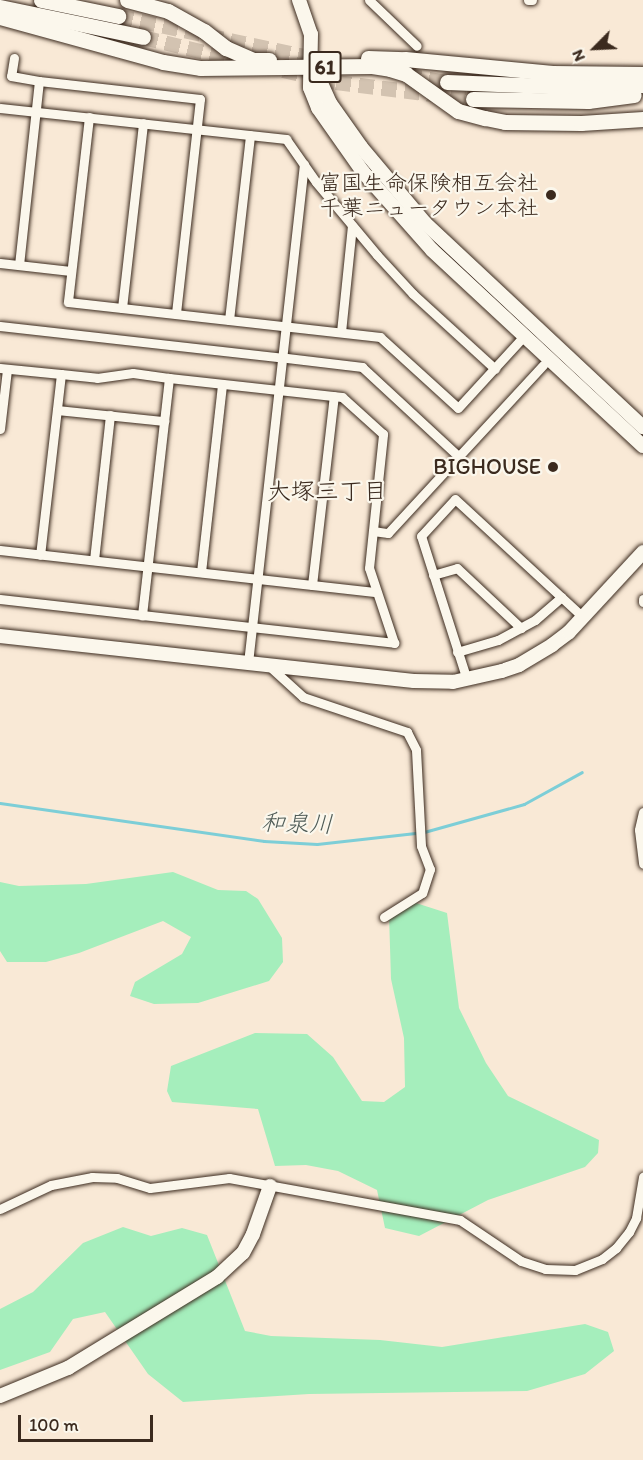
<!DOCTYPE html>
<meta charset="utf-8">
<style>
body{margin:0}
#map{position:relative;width:643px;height:1460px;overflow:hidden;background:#f9e9d6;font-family:Itim,"Klee One",sans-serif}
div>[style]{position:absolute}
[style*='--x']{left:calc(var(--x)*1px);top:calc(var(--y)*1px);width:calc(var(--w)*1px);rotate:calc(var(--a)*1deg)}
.green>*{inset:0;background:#a5eebc}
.stream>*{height:3px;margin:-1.5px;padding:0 1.5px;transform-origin:1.5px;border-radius:1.5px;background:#7dced7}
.primary-tunnel>*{height:15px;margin-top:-7.5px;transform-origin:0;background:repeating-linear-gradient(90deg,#d3c3b1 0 15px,transparent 0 23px)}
.roads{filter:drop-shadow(0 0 2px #3b2a1e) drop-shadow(0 0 2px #3b2a1e)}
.street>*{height:9px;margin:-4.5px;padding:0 4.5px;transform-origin:4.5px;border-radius:4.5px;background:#fbf7ec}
.secondary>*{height:14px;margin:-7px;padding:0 7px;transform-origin:7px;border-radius:7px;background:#fbf7ec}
.primary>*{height:15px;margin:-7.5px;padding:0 7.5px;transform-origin:7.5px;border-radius:7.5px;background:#fbf7ec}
.dots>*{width:16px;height:16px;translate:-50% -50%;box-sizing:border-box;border:3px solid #fbf7ec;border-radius:50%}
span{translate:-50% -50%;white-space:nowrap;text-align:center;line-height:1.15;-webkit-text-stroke:4.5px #fbf7ec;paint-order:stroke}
.shield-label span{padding:2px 4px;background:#fbf7ec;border:2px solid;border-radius:4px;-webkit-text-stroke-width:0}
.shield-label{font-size:21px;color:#3b2a1e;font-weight:700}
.poi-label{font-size:22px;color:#3b2a1e}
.right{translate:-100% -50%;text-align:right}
.neighbourhood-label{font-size:24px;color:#3b2a1e}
.water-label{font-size:24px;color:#4f5b56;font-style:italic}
.north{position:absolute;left:565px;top:18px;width:60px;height:60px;-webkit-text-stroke:4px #fbf7ec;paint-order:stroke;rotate:246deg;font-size:16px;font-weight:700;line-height:24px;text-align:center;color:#3b2a1e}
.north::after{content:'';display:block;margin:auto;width:21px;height:27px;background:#3b2a1e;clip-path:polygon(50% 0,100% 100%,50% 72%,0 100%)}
.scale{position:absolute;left:18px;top:1415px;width:135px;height:27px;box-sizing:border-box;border:3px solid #3b2a1e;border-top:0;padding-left:8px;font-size:18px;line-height:21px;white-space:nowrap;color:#3b2a1e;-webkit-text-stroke:4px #fbf7ec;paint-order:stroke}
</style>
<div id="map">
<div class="green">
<i style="clip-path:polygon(173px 872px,218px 890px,246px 891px,258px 899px,282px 938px,283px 962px,269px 981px,198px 1003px,154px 1004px,130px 996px,135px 982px,182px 954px,191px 937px,163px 921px,79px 953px,46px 962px,7px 962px,0 951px,0 882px,19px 886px,86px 884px)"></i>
<i style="clip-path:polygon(416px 903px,447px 913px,459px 1008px,486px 1063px,508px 1096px,599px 1140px,598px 1153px,585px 1167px,488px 1200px,419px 1236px,385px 1228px,377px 1190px,338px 1171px,306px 1165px,275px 1166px,258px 1109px,172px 1102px,167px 1091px,171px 1066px,255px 1033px,307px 1034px,333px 1057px,362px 1101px,384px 1102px,405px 1087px,404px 1038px,391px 979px,389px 915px)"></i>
<i style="clip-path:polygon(123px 1227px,151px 1236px,182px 1228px,207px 1235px,245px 1331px,271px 1336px,380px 1340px,442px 1347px,585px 1324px,608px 1332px,614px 1351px,585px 1374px,527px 1391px,309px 1394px,183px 1402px,148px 1374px,105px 1312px,73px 1319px,50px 1352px,0 1370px,0 1309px,33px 1292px,83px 1243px)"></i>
</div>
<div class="stream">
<i style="--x:0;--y:803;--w:267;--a:8.2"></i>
<i style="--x:264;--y:841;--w:53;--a:3.2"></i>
<i style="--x:317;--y:844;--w:108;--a:-6.4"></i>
<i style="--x:424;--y:832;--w:104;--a:-15.6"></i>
<i style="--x:524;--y:804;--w:66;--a:-28.9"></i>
</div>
<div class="primary-tunnel">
<i style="--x:118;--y:16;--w:210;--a:12.1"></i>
<i style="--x:143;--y:37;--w:114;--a:13.7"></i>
<i style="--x:283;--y:70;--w:54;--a:12.8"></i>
<i style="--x:336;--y:82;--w:138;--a:7.1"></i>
<i style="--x:406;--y:75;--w:42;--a:9.7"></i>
</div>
<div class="roads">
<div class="street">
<i style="--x:369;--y:0;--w:66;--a:43.8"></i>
<i style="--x:528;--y:0;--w:4;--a:0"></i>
<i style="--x:14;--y:58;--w:18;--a:99"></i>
<i style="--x:11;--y:76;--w:28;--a:10"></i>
<i style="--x:0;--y:108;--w:288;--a:6.2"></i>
<i style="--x:286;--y:139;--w:52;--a:55.1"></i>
<i style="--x:316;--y:182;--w:95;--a:50.1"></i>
<i style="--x:377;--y:255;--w:53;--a:47.3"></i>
<i style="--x:413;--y:294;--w:111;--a:42.4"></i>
<i style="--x:89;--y:117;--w:186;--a:96.5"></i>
<i style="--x:68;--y:302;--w:314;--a:6.4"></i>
<i style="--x:380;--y:337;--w:105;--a:42.3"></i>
<i style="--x:458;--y:408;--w:98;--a:-47.5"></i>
<i style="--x:0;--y:263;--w:71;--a:6.4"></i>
<i style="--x:19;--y:265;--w:185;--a:-83.8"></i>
<i style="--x:39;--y:81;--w:162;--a:6.4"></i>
<i style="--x:200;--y:99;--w:216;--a:96.4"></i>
<i style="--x:122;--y:308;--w:186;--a:-83.5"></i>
<i style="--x:229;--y:320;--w:186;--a:-83.5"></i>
<i style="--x:0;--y:326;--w:279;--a:6.4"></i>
<i style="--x:341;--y:332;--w:107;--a:-84.1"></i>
<i style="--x:287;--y:358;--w:76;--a:6.8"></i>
<i style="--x:362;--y:367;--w:131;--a:42.8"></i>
<i style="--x:0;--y:368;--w:61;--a:5.6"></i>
<i style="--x:61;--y:374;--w:182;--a:96.6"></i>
<i style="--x:61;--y:374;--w:36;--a:6"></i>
<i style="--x:97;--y:378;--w:36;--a:-8"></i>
<i style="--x:133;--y:373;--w:36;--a:8"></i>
<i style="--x:57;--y:410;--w:108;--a:5.9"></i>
<i style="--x:0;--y:429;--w:60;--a:-83.3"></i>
<i style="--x:373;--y:531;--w:15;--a:8"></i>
<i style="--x:388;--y:533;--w:229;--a:-47.3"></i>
<i style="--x:0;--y:550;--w:379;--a:6.4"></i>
<i style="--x:94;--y:560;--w:146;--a:-83.7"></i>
<i style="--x:201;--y:572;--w:189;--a:-83.6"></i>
<i style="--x:433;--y:575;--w:25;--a:-16"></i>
<i style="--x:457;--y:568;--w:88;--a:43.2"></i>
<i style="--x:312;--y:585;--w:190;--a:-83.4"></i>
<i style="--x:0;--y:599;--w:143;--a:6.4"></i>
<i style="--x:142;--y:615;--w:254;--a:6.3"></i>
<i style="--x:394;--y:643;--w:79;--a:-108.4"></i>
<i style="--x:369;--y:568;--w:135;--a:-84"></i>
<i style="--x:383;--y:434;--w:55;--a:-137.9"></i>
<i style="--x:342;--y:397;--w:174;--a:-173.7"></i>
<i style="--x:169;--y:378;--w:239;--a:96.5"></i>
<i style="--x:643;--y:599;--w:3;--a:90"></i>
<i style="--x:457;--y:652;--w:43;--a:-16.3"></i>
<i style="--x:498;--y:640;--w:42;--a:-28.4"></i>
<i style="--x:535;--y:620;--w:35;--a:-41"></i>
<i style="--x:248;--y:663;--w:502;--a:-83.6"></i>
<i style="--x:268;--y:665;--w:47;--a:42.4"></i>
<i style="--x:303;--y:697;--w:110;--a:18.6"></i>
<i style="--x:407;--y:732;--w:20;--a:63"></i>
<i style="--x:416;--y:750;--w:96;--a:87"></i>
<i style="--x:421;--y:846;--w:25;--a:69"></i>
<i style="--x:430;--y:869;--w:25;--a:108"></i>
<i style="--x:422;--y:893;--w:45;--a:147.7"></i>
<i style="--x:467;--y:680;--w:151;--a:-107.7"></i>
<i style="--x:421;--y:536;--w:50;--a:-47.4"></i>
<i style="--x:455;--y:499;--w:174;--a:42.7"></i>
<i style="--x:643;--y:812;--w:18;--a:103"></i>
<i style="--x:639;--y:830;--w:34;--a:83"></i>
<i style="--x:0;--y:1209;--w:56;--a:-25.2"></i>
<i style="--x:51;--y:1185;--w:42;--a:-11"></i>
<i style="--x:92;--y:1177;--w:25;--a:2"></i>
<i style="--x:117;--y:1178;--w:34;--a:17"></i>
<i style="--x:150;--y:1188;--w:80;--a:-7.2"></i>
<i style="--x:229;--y:1178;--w:235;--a:10.3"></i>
<i style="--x:460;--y:1220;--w:73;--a:33.9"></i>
<i style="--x:521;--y:1261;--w:25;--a:18"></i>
<i style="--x:545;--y:1269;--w:30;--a:2"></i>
<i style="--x:575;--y:1270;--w:29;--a:-22"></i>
<i style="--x:602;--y:1259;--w:18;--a:-38"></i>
<i style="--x:616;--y:1248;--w:21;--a:-51"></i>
<i style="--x:629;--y:1232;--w:16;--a:-63"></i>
<i style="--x:636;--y:1218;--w:42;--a:-80.3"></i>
</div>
<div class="secondary">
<i style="--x:299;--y:0;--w:36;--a:71"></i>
<i style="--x:311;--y:34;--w:54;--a:91.1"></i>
<i style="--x:310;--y:88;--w:22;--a:68"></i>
<i style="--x:318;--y:108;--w:78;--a:54.9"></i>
<i style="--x:363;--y:172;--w:104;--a:48.5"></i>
<i style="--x:432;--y:250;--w:288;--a:42.9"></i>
<i style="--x:311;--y:61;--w:46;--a:65.7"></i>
<i style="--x:330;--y:103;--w:54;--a:54.8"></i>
<i style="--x:361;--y:147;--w:99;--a:49.9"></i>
<i style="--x:425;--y:223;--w:299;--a:43.1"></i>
<i style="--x:0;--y:636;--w:416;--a:6.2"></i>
<i style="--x:414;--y:681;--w:39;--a:1"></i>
<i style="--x:453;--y:682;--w:50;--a:-12.7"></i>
<i style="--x:502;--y:671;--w:18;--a:-19"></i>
<i style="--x:519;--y:665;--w:39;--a:-31"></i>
<i style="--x:552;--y:645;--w:21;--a:-37"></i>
<i style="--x:569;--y:632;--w:109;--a:-47.2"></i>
<i style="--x:0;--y:1396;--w:74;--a:-22.4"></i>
<i style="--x:68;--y:1368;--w:175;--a:-31.4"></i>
<i style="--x:217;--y:1277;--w:35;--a:-43"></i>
<i style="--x:243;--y:1253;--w:21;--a:-62"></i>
<i style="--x:253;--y:1234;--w:51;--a:-70.5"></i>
</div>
<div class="primary">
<i style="--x:41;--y:0;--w:79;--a:11.7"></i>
<i style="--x:127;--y:0;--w:42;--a:15"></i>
<i style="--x:168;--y:11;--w:41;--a:29.1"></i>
<i style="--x:204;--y:31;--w:28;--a:38"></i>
<i style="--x:226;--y:48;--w:30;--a:24"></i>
<i style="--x:253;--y:60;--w:16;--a:0"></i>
<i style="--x:0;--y:7;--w:146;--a:11.8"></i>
<i style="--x:0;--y:17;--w:169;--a:15.4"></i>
<i style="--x:163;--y:62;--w:37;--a:9"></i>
<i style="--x:200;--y:68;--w:172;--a:-0.7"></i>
<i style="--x:372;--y:66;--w:18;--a:9"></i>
<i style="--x:390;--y:69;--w:17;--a:17"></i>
<i style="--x:406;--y:74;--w:64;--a:35.4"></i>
<i style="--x:458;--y:111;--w:28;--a:15"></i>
<i style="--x:485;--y:118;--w:20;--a:11"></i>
<i style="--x:505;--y:122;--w:76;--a:0.8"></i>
<i style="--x:581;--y:123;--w:62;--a:-3.7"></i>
<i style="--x:368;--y:58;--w:37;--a:2"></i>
<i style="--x:405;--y:59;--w:148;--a:5.4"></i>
<i style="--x:552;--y:73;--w:91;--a:0.6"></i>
<i style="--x:447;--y:82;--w:152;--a:2.3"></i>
<i style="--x:599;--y:88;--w:44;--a:-3.9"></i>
<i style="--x:473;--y:99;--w:115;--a:1"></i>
<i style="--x:588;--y:101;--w:46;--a:-7.4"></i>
</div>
</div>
<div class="dots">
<i style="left:551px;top:195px;background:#3b2a1e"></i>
<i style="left:553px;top:467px;background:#3b2a1e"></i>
</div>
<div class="shield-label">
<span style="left:325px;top:67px">61</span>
</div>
<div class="poi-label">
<span class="right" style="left:539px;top:195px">富国生命保険相互会社<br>千葉ニュータウン本社</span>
<span class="right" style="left:541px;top:467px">BIGHOUSE</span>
</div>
<div class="neighbourhood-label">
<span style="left:327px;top:491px">大塚三丁目</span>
</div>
<div class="water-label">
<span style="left:297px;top:823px;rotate:2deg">和泉川</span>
</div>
<div class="north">N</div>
<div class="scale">100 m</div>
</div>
